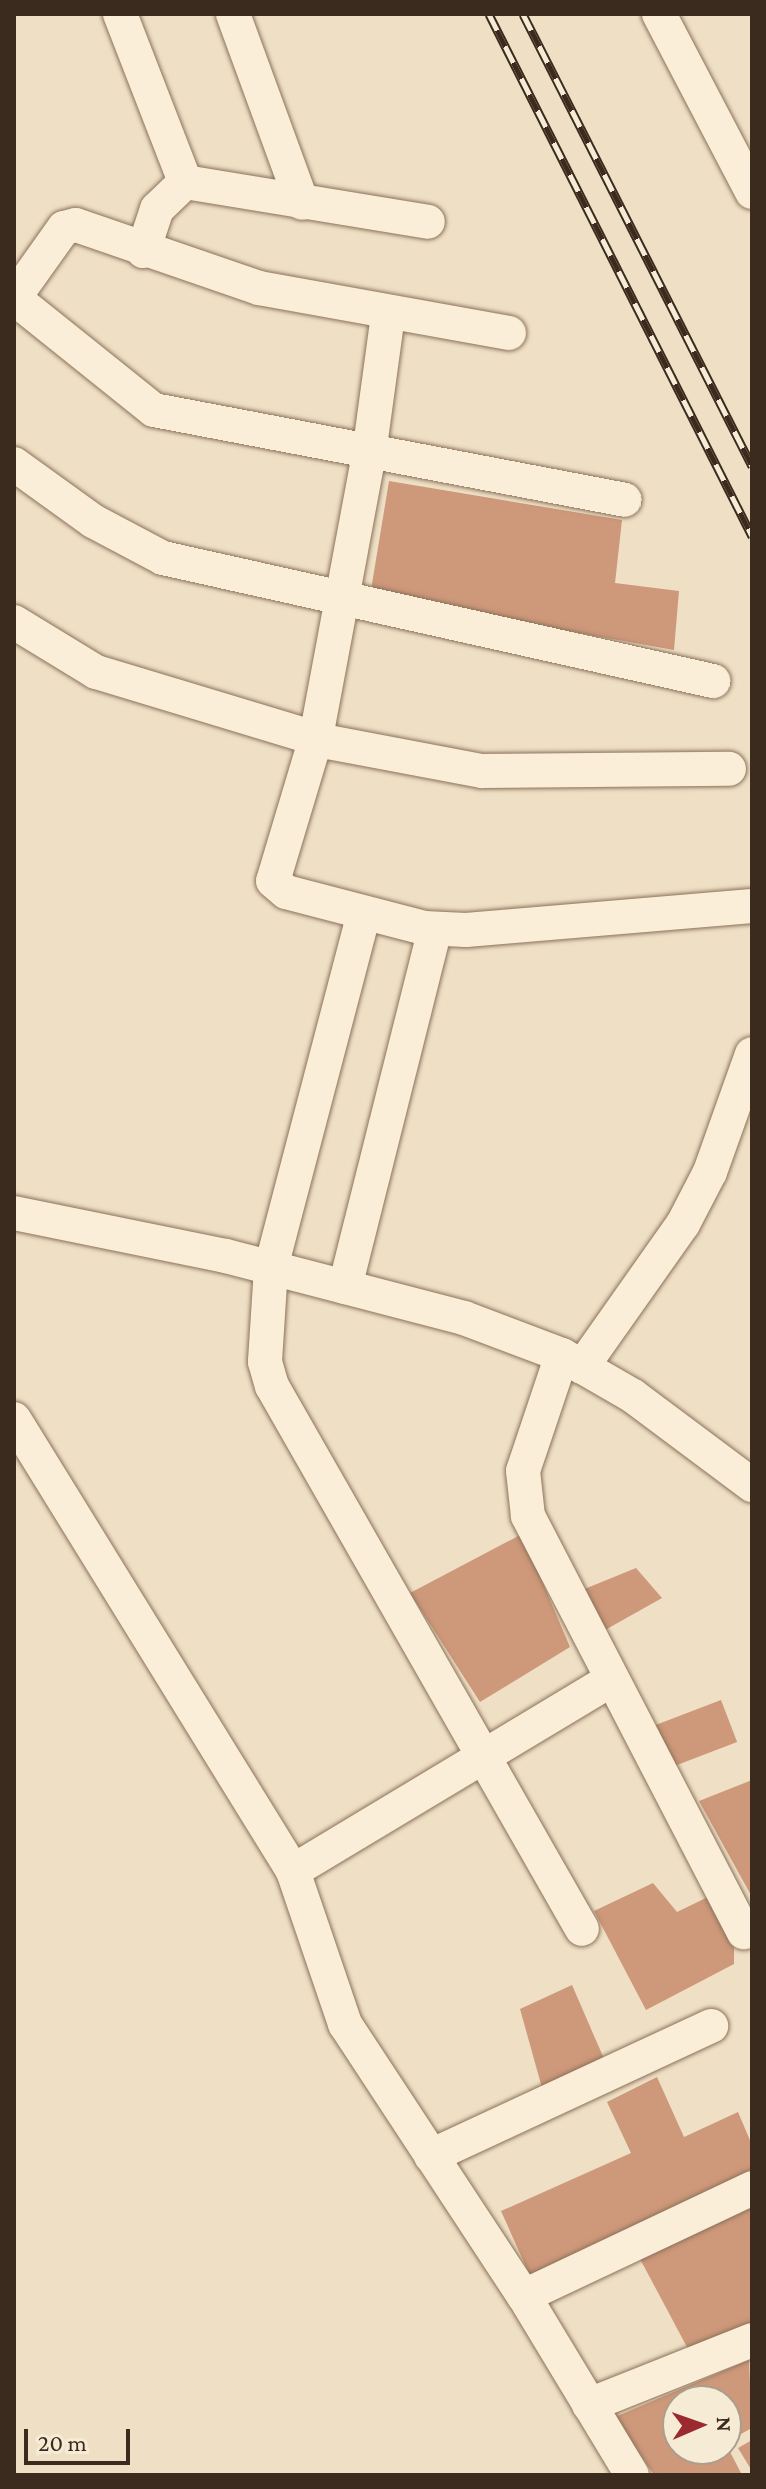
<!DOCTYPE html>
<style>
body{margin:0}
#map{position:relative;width:766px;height:2489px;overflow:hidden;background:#efe0c5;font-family:"Crimson Pro",serif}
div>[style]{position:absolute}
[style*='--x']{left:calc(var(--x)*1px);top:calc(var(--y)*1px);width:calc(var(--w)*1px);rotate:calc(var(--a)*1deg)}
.building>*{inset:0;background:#ce987a;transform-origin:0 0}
.roads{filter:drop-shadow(0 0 2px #8b725a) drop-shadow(0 0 2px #8b725a)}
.street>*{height:34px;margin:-17px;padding:0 17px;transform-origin:17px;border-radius:17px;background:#faeed8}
.rail>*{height:9px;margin-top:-4.5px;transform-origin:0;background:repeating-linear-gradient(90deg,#f6ebd5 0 18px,#3b2b1f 0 36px);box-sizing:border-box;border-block:2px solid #3b2b1f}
span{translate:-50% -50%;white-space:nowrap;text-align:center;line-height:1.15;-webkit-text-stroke:8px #f6ebd5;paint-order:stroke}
.frame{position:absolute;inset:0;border:16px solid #3b2b1f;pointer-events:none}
.north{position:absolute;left:662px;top:2385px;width:80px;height:80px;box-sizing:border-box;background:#f6ebd5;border:2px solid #ab9e8c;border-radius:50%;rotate:88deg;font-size:22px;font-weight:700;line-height:32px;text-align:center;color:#3b2b1f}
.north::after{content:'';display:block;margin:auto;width:28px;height:36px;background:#9b2930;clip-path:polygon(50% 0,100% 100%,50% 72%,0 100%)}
.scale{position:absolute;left:24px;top:2429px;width:106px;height:36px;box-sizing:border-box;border:4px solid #3b2b1f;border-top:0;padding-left:10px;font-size:24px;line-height:28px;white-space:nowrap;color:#3b2b1f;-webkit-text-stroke:6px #f6ebd5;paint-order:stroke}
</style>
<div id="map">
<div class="building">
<i style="clip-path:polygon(389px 481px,622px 520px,615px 583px,679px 591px,674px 650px,370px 596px)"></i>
<i style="clip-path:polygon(522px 1534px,570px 1647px,480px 1702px,410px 1593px)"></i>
<i style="clip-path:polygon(636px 1568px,662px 1598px,605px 1630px,582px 1590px)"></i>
<i style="left:721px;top:1700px;width:45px;height:77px;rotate:69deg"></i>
<i style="clip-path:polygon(752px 1780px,752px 1897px,699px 1801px)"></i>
<i style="clip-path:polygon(653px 1883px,677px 1912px,714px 1894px,734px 1941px,734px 1964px,646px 2010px,594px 1911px)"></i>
<i style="clip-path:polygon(572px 1985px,605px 2061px,544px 2095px,520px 2009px)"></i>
<i style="clip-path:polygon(657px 2077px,684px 2137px,738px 2112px,752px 2145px,752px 2169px,531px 2278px,501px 2211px,631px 2153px,607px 2102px)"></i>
<i style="clip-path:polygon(752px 2205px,752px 2330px,688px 2349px,639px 2257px)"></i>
<i style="clip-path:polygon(749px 2360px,752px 2428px,726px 2442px,726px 2401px,678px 2401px,678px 2449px,726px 2449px,726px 2444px,742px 2475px,654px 2475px,615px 2417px)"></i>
<i style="clip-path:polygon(752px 2440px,752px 2471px,738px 2448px)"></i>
</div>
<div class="roads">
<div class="street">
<i style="--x:120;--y:14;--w:180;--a:68.8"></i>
<i style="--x:185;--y:182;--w:246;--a:9.3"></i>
<i style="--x:233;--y:14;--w:201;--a:69.9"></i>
<i style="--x:659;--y:14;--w:201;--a:62.4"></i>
<i style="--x:143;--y:251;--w:44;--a:-71.6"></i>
<i style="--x:157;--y:209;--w:39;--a:-44"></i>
<i style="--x:14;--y:298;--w:179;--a:38.7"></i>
<i style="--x:154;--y:410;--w:479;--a:10.8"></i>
<i style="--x:14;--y:298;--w:86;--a:-54.5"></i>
<i style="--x:64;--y:228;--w:12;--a:-14"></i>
<i style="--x:76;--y:225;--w:194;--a:19"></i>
<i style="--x:259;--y:288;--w:254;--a:10.2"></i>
<i style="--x:388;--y:315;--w:140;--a:97.8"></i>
<i style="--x:369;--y:454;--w:289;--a:100.6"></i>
<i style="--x:316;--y:738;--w:149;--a:106.7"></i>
<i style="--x:273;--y:881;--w:17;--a:40"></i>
<i style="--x:286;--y:892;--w:143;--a:14.6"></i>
<i style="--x:424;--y:928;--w:42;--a:2.7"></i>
<i style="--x:466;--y:930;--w:287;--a:-4.8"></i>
<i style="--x:14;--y:464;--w:97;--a:35.8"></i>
<i style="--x:93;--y:521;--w:79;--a:27.9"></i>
<i style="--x:163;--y:558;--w:564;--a:12.61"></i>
<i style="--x:14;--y:622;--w:96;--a:31.4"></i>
<i style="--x:96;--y:672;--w:242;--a:16.8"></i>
<i style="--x:328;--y:742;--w:157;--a:10.7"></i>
<i style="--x:482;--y:771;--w:247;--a:-0.5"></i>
<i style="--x:364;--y:913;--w:367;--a:104.7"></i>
<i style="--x:271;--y:1268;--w:94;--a:93.7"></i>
<i style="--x:265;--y:1362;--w:25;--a:74"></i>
<i style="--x:272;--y:1386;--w:625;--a:60.28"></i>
<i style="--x:14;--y:1213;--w:216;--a:11.5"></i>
<i style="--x:226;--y:1256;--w:246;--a:14.6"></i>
<i style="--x:464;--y:1318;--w:105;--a:20.7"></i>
<i style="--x:562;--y:1355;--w:82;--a:30"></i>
<i style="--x:633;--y:1396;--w:149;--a:36.8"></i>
<i style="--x:345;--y:1287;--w:369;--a:-75.9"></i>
<i style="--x:562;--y:1355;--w:122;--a:108.6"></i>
<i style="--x:523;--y:1471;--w:45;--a:83.7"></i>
<i style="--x:528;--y:1516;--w:469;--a:62.6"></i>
<i style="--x:582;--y:1367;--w:175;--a:-54.8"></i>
<i style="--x:683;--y:1224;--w:59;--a:-62.6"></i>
<i style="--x:710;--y:1172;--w:125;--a:-70.4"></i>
<i style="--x:14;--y:1419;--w:531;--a:58.31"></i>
<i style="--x:293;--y:1871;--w:162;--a:71.2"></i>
<i style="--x:345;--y:2024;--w:326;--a:56.7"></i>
<i style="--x:524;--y:2296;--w:209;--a:58.9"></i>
<i style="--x:293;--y:1871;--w:371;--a:-31"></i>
<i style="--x:431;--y:2156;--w:309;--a:-24.9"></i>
<i style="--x:524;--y:2296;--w:252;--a:-25.3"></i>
<i style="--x:589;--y:2405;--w:175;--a:-21.7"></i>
</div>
</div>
<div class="rail">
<i style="--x:489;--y:14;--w:585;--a:63.26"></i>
<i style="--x:523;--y:14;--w:507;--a:63.13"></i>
</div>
<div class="frame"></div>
<div class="north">N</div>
<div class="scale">20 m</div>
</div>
